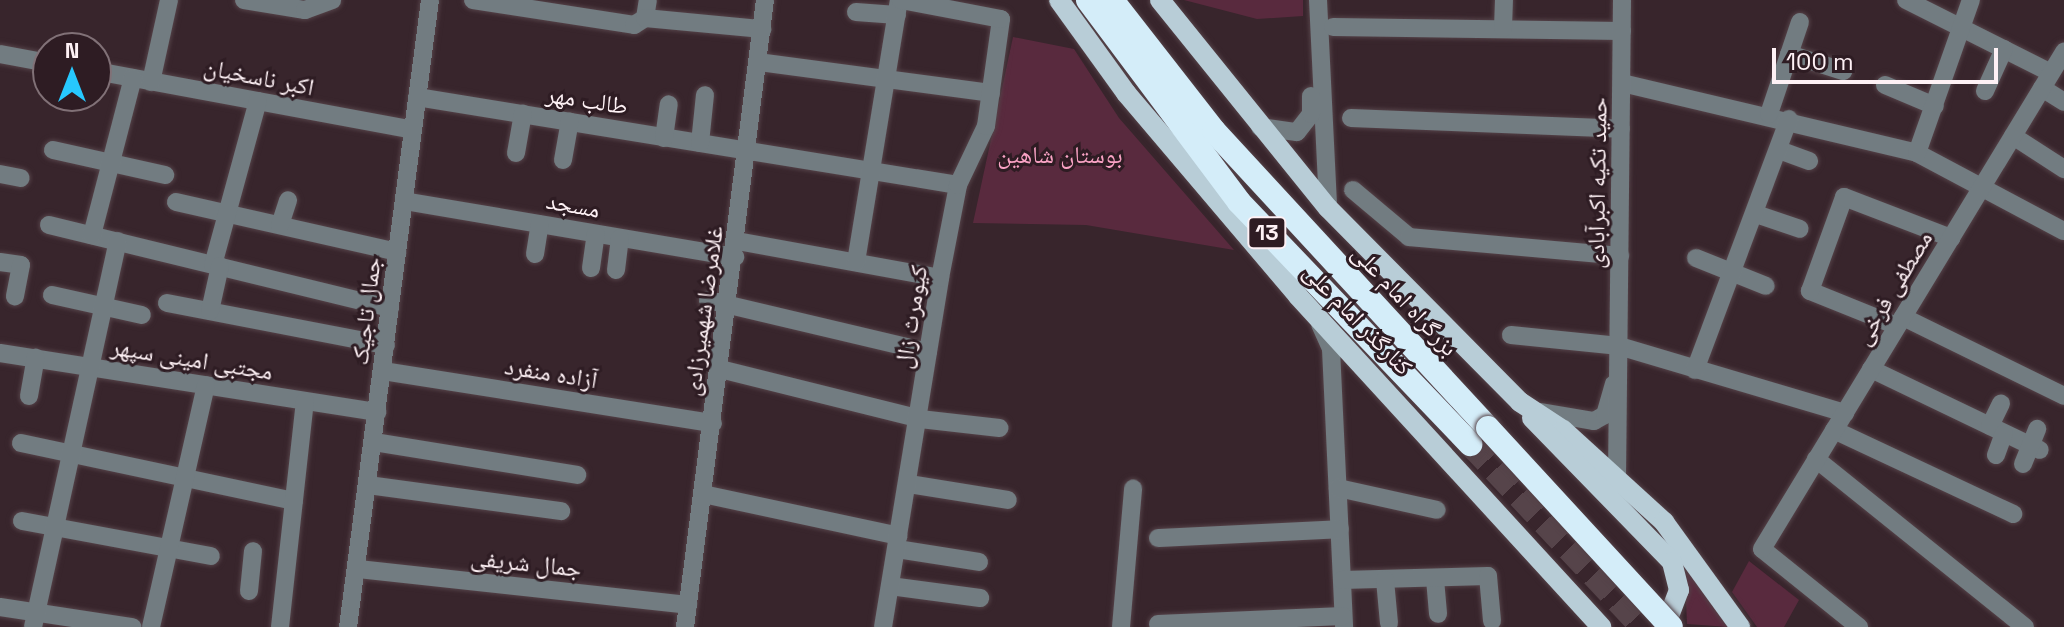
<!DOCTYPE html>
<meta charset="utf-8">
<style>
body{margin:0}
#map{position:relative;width:2064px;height:627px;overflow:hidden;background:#38252c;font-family:"Space Grotesk","Noto Naskh Arabic",sans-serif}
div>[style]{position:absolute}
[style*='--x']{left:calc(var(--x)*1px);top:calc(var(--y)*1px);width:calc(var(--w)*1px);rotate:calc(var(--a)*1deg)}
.green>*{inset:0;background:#592a3e}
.highway-tunnel>*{height:24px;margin-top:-12px;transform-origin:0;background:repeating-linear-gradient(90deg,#56444a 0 24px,transparent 0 36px)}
.roads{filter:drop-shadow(0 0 2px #544248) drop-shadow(0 0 2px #544248)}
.minor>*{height:18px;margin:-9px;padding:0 9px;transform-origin:9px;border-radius:9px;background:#727c81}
.major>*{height:20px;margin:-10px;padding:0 10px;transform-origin:10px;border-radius:10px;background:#b8cdd7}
.highway>*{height:24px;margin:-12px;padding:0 12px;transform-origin:12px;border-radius:12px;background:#d4edf9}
.bridges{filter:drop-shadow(0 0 2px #544248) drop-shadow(0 0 2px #544248)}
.highway-bridge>*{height:24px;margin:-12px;padding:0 12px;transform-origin:12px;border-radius:12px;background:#d4edf9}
span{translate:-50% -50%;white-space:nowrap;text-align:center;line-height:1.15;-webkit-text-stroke:6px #2e1c23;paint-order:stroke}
.shield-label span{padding:2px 6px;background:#2e1c23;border:2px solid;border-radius:6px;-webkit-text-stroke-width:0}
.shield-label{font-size:22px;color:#fef1f5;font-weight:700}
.street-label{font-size:24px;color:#fef1f5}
.park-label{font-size:24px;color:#f9a2c4}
.north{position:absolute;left:32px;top:32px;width:80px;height:80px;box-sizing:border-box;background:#2e1c23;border:2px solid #817177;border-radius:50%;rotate:0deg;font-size:22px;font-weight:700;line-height:32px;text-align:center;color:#fef1f5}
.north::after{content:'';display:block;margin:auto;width:28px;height:36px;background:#27c8fe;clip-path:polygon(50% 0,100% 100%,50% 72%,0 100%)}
.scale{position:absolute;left:1772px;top:48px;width:226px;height:36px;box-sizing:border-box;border:4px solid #fef1f5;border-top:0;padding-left:10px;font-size:24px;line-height:28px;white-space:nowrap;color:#fef1f5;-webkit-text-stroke:6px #2e1c23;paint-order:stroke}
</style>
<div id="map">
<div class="green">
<i style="clip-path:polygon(1184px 0,1303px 0,1303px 16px,1257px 19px)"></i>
<i style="clip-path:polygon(1013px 37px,1074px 49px,1119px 118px,1234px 250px,1086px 225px,973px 223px)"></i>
<i style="clip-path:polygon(1684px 557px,1729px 627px,1687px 624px)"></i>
<i style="clip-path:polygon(1749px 561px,1799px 600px,1784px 627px,1757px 627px,1732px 592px)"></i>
</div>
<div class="highway-tunnel">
<i style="--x:1470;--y:444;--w:251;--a:46.8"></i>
</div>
<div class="roads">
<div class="minor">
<i style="--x:244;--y:0;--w:62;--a:9.3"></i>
<i style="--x:305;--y:10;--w:29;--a:-20"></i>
<i style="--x:473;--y:0;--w:163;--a:8.8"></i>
<i style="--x:634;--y:25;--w:13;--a:-32"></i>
<i style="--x:645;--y:18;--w:18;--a:-81"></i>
<i style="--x:1318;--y:0;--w:208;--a:87.2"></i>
<i style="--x:1906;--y:0;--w:162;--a:26.7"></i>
<i style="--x:856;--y:12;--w:41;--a:4.2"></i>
<i style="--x:645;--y:18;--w:118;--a:5.4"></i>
<i style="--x:1333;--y:27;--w:289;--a:0.8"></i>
<i style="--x:1503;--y:28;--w:28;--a:-88"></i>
<i style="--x:0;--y:54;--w:49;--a:10.6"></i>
<i style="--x:1789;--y:54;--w:57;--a:17.5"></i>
<i style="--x:759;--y:62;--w:234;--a:7.6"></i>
<i style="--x:96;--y:71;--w:322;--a:10.5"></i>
<i style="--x:151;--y:82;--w:84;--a:-77.6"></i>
<i style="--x:1622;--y:83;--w:303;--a:13.3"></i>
<i style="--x:1917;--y:153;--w:166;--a:28"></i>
<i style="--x:1885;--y:85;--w:54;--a:22.8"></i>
<i style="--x:2042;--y:88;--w:26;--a:32"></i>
<i style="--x:1985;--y:91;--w:46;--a:-65.7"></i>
<i style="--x:417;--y:97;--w:548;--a:9.24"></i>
<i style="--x:1769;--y:114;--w:97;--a:-71.4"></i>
<i style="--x:1351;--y:118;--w:270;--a:2.3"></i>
<i style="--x:1260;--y:127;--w:37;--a:8"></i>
<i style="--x:1297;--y:132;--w:23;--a:-52"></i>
<i style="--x:1311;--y:114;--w:18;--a:-90"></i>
<i style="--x:2013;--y:136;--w:61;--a:32.9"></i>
<i style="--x:664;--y:138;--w:34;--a:-82"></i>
<i style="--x:700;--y:143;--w:48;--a:-84.1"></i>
<i style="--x:53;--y:150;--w:115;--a:12.6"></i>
<i style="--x:1779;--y:150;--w:32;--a:20"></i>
<i style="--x:516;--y:153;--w:40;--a:-80"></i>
<i style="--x:1917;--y:153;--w:162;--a:-70.6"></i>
<i style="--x:563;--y:160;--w:39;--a:-80"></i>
<i style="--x:0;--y:174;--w:21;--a:11"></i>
<i style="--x:1353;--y:190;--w:73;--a:40"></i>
<i style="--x:1409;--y:237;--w:212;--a:5.1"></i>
<i style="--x:404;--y:201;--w:336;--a:9.6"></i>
<i style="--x:176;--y:202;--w:227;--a:12.7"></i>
<i style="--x:1756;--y:214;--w:46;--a:18.8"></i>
<i style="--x:49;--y:225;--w:351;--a:13.7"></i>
<i style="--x:280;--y:225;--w:26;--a:-72"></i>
<i style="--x:92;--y:235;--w:162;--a:-75.4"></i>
<i style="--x:737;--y:241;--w:206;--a:10.3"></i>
<i style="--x:535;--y:254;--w:30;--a:-81"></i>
<i style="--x:1696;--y:258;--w:75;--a:21.8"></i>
<i style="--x:0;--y:262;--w:21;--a:8"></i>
<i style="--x:21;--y:265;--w:32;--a:101"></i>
<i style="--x:856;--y:262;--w:266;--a:-80.7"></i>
<i style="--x:213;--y:265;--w:170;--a:-74.7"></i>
<i style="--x:591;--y:268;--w:34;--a:-82"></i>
<i style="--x:616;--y:270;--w:32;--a:-83"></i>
<i style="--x:52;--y:295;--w:92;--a:12.5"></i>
<i style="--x:708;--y:300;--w:226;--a:13.3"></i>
<i style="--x:167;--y:303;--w:223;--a:10.9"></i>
<i style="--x:210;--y:311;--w:46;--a:-77.5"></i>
<i style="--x:1903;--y:317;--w:179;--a:26.1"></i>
<i style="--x:1320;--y:324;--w:27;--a:66"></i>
<i style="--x:1331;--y:349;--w:278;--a:87.3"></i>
<i style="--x:1897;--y:326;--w:94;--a:-158.1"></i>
<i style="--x:1810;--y:291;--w:100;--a:-70.1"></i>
<i style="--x:1844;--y:197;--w:115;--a:21"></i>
<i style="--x:1511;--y:335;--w:109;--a:5.8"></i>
<i style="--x:1619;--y:346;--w:236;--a:16.5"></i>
<i style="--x:0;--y:353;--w:382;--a:8.9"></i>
<i style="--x:720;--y:369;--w:206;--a:14"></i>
<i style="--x:920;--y:419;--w:80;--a:6.5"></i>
<i style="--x:1871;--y:369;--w:187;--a:25.6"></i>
<i style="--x:1695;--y:370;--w:268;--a:-69.5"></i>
<i style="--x:383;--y:371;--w:334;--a:9"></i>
<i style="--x:29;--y:396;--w:39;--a:-80"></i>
<i style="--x:1541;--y:412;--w:54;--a:9.6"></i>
<i style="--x:1594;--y:421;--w:13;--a:-29"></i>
<i style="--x:1605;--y:415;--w:32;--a:-74"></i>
<i style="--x:1990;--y:426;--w:25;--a:-64"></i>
<i style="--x:1834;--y:430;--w:198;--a:25.1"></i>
<i style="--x:374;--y:442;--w:206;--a:9.2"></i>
<i style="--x:21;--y:443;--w:279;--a:12"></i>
<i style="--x:1996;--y:455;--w:23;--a:-70"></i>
<i style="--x:1816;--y:459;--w:268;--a:38.8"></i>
<i style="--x:2023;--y:464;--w:38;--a:-68"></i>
<i style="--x:1617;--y:477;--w:477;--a:-89.4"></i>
<i style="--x:909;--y:484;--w:100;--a:9.2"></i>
<i style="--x:368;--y:485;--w:195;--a:7.7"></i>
<i style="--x:1338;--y:488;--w:101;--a:12.5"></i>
<i style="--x:703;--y:494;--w:200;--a:12.1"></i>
<i style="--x:22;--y:521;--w:192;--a:10.5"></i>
<i style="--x:1158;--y:538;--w:182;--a:-2.8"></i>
<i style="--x:897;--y:549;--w:83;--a:9"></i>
<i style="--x:358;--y:569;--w:332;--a:6.2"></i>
<i style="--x:1435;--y:579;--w:35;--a:85"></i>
<i style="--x:1342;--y:580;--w:146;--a:-1.6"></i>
<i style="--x:1488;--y:576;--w:45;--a:84.9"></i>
<i style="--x:1385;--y:580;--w:43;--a:84.7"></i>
<i style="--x:890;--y:586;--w:91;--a:7.6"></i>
<i style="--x:249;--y:591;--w:40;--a:-84.3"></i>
<i style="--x:0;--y:607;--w:134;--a:8.6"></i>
<i style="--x:1158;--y:624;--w:185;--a:-2.5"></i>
<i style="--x:33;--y:627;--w:395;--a:-77.6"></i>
<i style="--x:151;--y:627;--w:248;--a:-77.2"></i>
<i style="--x:280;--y:627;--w:227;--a:-83.7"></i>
<i style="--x:348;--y:627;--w:632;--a:-82.55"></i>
<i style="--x:685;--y:627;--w:632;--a:-82.73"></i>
<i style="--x:883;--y:627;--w:354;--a:-80.7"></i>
<i style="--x:940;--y:278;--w:95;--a:-79"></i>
<i style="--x:958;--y:185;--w:65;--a:-64.6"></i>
<i style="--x:986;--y:126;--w:108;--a:-82"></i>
<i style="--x:1001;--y:19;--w:102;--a:-169.2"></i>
<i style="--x:1121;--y:627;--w:139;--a:-85"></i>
<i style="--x:1859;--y:627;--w:124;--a:-141.2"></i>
<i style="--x:1762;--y:549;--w:582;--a:-58.72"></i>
</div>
<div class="major">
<i style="--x:1059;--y:0;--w:115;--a:54.2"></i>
<i style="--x:1126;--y:93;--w:266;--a:49.7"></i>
<i style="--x:1298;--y:296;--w:449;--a:47.5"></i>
<i style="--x:1160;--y:0;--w:267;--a:51.1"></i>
<i style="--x:1328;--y:208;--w:273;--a:45.3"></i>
<i style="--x:1520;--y:402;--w:51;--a:33.1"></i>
<i style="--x:1563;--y:430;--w:137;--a:42.3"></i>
<i style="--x:1664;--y:522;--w:130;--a:54.1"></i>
<i style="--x:1532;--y:418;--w:201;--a:45.8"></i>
<i style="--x:1672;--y:562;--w:29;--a:76"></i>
<i style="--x:1679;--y:590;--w:40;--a:111"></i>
</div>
<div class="highway">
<i style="--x:1088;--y:0;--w:252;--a:53.2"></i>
<i style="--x:1239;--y:202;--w:335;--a:46.3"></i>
<i style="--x:1112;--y:0;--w:166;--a:52.1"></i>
<i style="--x:1214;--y:131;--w:404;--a:47.3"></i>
</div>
</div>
<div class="bridges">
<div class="highway-bridge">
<i style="--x:1488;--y:428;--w:270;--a:47.4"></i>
</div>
</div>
<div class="shield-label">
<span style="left:1267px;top:233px">13</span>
</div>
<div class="street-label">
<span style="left:259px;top:77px;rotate:11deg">اکبر ناسخیان</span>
<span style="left:587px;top:100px;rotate:9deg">طالب مهر</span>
<span style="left:1597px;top:183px;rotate:-89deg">حمید تکیه اکبرآبادی</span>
<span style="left:573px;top:205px;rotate:10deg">مسجد</span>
<span style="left:1893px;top:288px;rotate:-59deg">مصطفی فرخی</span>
<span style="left:1405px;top:300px;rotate:47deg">بزرگراه امام علی</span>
<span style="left:366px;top:311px;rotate:-83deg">جمال تاجیک</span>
<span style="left:703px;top:311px;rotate:-82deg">غلامرضا شهمیرزادی</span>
<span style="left:911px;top:317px;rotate:-81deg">کیومرث زال</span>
<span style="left:1358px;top:319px;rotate:46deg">کنارگذر امام علی</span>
<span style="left:192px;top:359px;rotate:9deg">مجتبی امینی سپهر</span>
<span style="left:551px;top:373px;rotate:9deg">آزاده منفرد</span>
<span style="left:526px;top:563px;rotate:6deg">جمال شریفی</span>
</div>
<div class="park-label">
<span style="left:1060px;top:155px">بوستان شاهین</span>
</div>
<div class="north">N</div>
<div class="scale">100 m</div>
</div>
